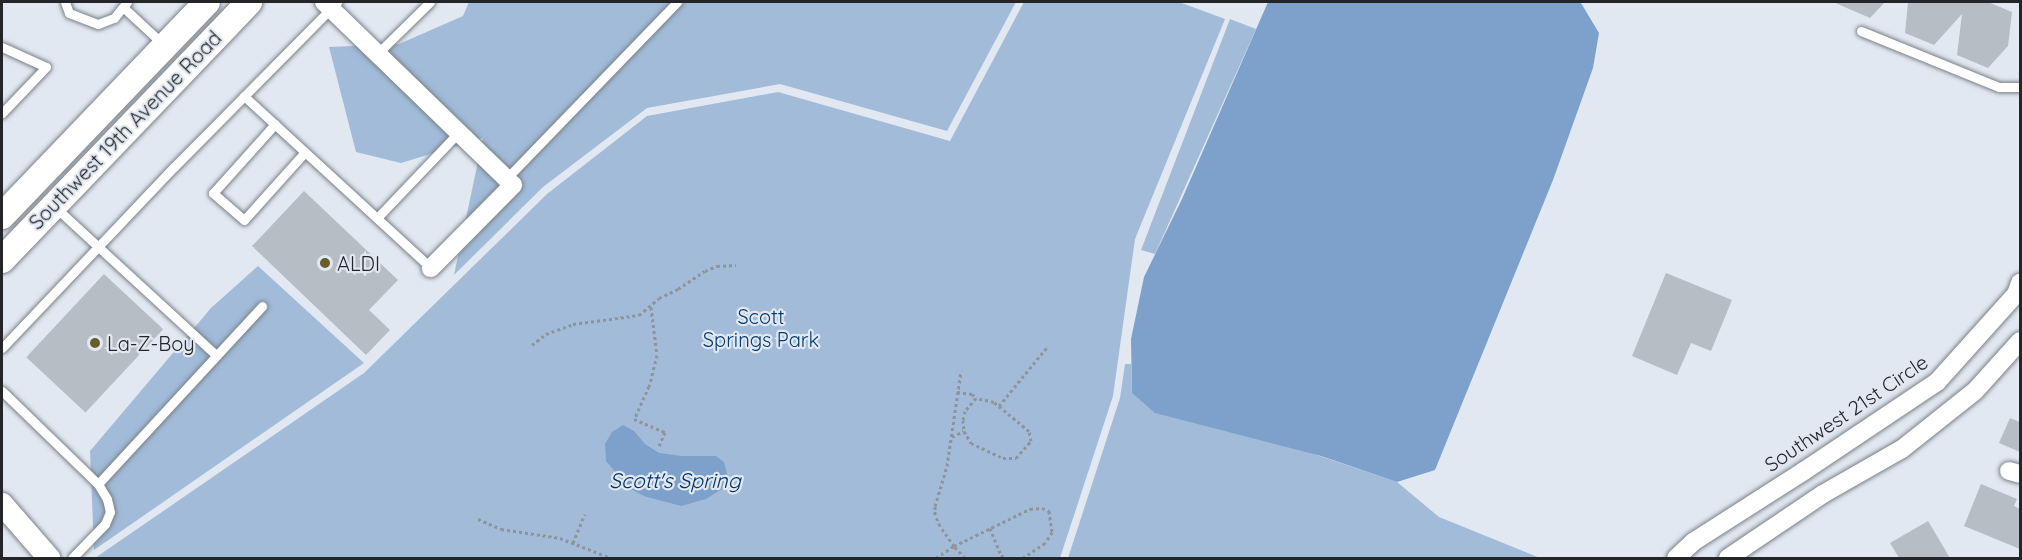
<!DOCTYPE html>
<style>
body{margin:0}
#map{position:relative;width:2022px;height:560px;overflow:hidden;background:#e2e8f1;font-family:Quicksand,sans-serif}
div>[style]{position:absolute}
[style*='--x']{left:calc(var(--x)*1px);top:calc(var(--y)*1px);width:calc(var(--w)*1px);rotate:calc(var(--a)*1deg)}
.green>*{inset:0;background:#a1bbd9}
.water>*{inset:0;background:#7da1ca}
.building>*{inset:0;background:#b6bdc4;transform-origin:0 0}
.path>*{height:3px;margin-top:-1.5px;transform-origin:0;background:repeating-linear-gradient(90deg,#8f949a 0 3px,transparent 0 6px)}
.roads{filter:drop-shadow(0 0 2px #7b8188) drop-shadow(0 0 2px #7b8188)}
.service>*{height:9px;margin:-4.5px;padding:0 4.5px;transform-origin:4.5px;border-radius:4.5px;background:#fff}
.minor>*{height:18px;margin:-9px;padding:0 9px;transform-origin:9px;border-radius:9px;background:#fff}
.tertiary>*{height:22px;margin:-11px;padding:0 11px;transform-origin:11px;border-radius:11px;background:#fff}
.secondary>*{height:26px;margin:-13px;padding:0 13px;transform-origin:13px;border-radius:13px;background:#fff}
.dots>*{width:16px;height:16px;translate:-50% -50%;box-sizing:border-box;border:3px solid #e2e8f1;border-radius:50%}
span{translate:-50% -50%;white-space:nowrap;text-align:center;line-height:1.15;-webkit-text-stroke:4.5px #e2e8f1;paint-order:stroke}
.street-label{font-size:20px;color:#232528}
.poi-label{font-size:20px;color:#232528}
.left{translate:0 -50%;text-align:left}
.park-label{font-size:20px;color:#053b6e}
.water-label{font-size:21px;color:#003365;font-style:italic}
.frame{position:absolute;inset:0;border:3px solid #232528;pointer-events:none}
</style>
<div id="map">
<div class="green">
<i style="clip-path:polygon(469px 2px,1016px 2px,947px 131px,780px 84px,647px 108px,543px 187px,454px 275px,483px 138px,401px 163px,356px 152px,329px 47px,399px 44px,463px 16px)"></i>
<i style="clip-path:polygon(1024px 2px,1179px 2px,1225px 19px,1135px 239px,1113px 396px,1060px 558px,95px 558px,364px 373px,547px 194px,647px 116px,778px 92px,950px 141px)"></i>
<i style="clip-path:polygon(1230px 19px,1256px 29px,1155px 254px,1141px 250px)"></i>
<i style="clip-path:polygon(258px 266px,364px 363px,94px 550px,90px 451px,211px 308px)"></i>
<i style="clip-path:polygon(1125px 364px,1131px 364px,1132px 393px,1397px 482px,1439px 517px,1540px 558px,1068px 558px,1120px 398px)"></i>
</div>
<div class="water">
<i style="clip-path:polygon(1268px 2px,1576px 2px,1581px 3px,1599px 33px,1593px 68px,1553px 180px,1435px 470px,1397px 482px,1321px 456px,1155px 413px,1132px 393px,1131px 339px,1144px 277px,1182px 199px)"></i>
<i style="clip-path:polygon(623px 425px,634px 431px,645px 444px,659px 453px,682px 456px,716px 456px,724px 462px,727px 474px,722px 489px,706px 499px,681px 506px,644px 496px,629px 488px,606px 461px,605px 444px,612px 432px)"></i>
</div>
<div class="building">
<i style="clip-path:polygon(1833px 2px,1885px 2px,1870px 18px)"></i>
<i style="clip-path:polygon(1908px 2px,1988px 2px,2012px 12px,2008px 46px,1988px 68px,1957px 55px,1962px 14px,1934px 45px,1905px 33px)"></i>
<i style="clip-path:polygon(304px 191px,398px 280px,369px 310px,390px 330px,366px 355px,252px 246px)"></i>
<i style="clip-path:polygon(1666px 273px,1732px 300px,1711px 351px,1691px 343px,1677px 375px,1632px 356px)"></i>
<i style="left:104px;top:274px;width:81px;height:114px;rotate:43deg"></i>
<i style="clip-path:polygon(2010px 418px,2020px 422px,2020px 452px,1999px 443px)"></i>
<i style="clip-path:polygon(1981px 484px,2017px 499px,2014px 506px,2020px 509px,2020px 549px,1964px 526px)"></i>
<i style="clip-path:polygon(1928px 521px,1950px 558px,1899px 558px,1890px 543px)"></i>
</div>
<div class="path">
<i style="--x:651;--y:307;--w:48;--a:82.9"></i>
<i style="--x:657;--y:355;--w:32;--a:104"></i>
<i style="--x:649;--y:386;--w:36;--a:114"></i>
<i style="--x:634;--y:419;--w:34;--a:23"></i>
<i style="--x:665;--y:432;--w:15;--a:113"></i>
<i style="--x:532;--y:345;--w:18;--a:-38"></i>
<i style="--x:546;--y:334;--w:29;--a:-20"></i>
<i style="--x:573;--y:324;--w:67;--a:-7.8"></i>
<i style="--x:639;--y:315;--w:26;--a:-40"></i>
<i style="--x:659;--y:298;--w:21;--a:-25"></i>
<i style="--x:678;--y:289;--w:32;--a:-34"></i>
<i style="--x:705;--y:271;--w:13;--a:-23"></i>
<i style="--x:717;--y:266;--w:19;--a:-3"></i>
<i style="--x:957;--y:392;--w:15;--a:8"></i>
<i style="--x:972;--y:394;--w:6;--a:45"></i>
<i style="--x:976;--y:398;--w:17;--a:130"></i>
<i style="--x:965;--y:411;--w:9;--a:103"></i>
<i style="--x:963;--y:420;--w:11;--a:85"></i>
<i style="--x:964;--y:431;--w:14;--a:60"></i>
<i style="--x:971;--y:443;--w:35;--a:25"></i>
<i style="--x:1003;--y:458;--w:13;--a:0"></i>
<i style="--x:1016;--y:458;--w:23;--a:-49"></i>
<i style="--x:1031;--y:441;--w:10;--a:-101"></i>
<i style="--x:1029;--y:431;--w:45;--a:-140.4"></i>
<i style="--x:994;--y:402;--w:18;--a:-167"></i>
<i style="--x:999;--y:406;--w:77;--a:-50.8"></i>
<i style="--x:952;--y:437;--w:13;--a:-27"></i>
<i style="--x:478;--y:519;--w:25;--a:23"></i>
<i style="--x:501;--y:529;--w:60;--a:8.7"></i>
<i style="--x:560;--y:538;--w:55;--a:21.4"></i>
<i style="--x:990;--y:528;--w:29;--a:68"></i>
<i style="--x:1001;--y:555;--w:5;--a:37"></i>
<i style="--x:573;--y:543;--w:31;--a:-68"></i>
<i style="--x:936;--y:558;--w:22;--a:-34"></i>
<i style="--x:954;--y:546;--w:24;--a:-125"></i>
<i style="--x:940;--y:526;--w:12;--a:-114"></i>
<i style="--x:935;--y:515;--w:9;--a:-90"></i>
<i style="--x:935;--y:506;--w:42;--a:-73.3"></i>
<i style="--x:947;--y:466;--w:96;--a:-81.6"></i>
<i style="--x:965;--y:558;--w:16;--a:-133"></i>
<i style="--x:954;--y:546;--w:85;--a:-26"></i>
<i style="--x:1030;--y:509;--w:12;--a:-5"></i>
<i style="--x:1042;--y:508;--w:8;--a:23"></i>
<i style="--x:1049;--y:511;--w:21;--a:82"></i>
<i style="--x:1052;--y:532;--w:13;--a:122"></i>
<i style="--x:1045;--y:543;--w:27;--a:146"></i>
</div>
<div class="roads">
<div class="service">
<i style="--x:65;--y:2;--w:12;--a:70"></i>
<i style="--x:69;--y:13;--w:31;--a:21"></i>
<i style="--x:98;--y:24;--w:17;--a:-21"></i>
<i style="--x:114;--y:18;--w:21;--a:-51"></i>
<i style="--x:124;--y:8;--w:54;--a:42.8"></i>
<i style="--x:1861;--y:31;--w:149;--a:22.1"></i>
<i style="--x:1999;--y:87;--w:21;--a:0"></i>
<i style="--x:2;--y:47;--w:48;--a:24.4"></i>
<i style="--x:46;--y:67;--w:64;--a:133.7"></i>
<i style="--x:377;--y:54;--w:74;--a:-44.5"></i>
<i style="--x:244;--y:96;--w:254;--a:42.6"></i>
<i style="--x:275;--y:124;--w:93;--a:131.9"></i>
<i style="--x:213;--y:193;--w:41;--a:41.1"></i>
<i style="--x:244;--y:220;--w:91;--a:-48.1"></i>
<i style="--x:507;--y:178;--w:245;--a:-46"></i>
<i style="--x:55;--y:207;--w:219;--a:42.6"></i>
<i style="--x:377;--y:218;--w:119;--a:-46.4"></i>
<i style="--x:2;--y:348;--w:250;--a:-46.5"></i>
<i style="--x:174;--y:167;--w:232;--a:-45.3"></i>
<i style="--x:2;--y:391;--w:134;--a:44.1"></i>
<i style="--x:98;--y:484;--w:17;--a:59"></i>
<i style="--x:107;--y:499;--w:13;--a:77"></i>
<i style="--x:110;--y:512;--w:13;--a:113"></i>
<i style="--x:105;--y:524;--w:47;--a:134.1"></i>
<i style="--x:98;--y:484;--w:242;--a:-47.3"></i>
</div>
<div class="minor">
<i style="--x:324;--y:2;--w:263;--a:44.1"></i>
<i style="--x:513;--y:185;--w:117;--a:134.7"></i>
<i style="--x:2009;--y:471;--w:11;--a:15"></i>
<i style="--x:1676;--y:558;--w:23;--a:-43"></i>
<i style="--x:1693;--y:542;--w:132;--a:-32.6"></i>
<i style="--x:1804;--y:471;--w:160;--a:-33.8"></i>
<i style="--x:1937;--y:382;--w:118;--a:-48.1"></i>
<i style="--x:2016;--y:294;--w:12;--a:-70"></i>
<i style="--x:1728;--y:558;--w:115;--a:-34"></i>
<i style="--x:1823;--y:494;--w:91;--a:-29.7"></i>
<i style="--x:1902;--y:449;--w:93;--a:-38.5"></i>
<i style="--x:1975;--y:391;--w:67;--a:-48"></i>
</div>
<div class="tertiary">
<i style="--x:2;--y:504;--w:72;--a:49"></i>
</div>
<div class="secondary">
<i style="--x:2;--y:216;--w:296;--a:-46.2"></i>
<i style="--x:2;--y:260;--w:357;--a:-46.2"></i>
</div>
</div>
<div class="dots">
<i style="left:325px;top:263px;background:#655f2c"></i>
<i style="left:95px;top:343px;background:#655f2c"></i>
</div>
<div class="street-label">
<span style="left:125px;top:130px;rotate:-46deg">Southwest 19th Avenue Road</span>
<span style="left:1846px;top:413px;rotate:-34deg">Southwest 21st Circle</span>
</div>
<div class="poi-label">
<span class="left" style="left:337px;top:263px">ALDI</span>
<span class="left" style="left:107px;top:343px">La-Z-Boy</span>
</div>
<div class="park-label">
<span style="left:761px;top:328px">Scott<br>Springs Park</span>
</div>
<div class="water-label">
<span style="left:675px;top:480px">Scott's Spring</span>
</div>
<div class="frame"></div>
</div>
